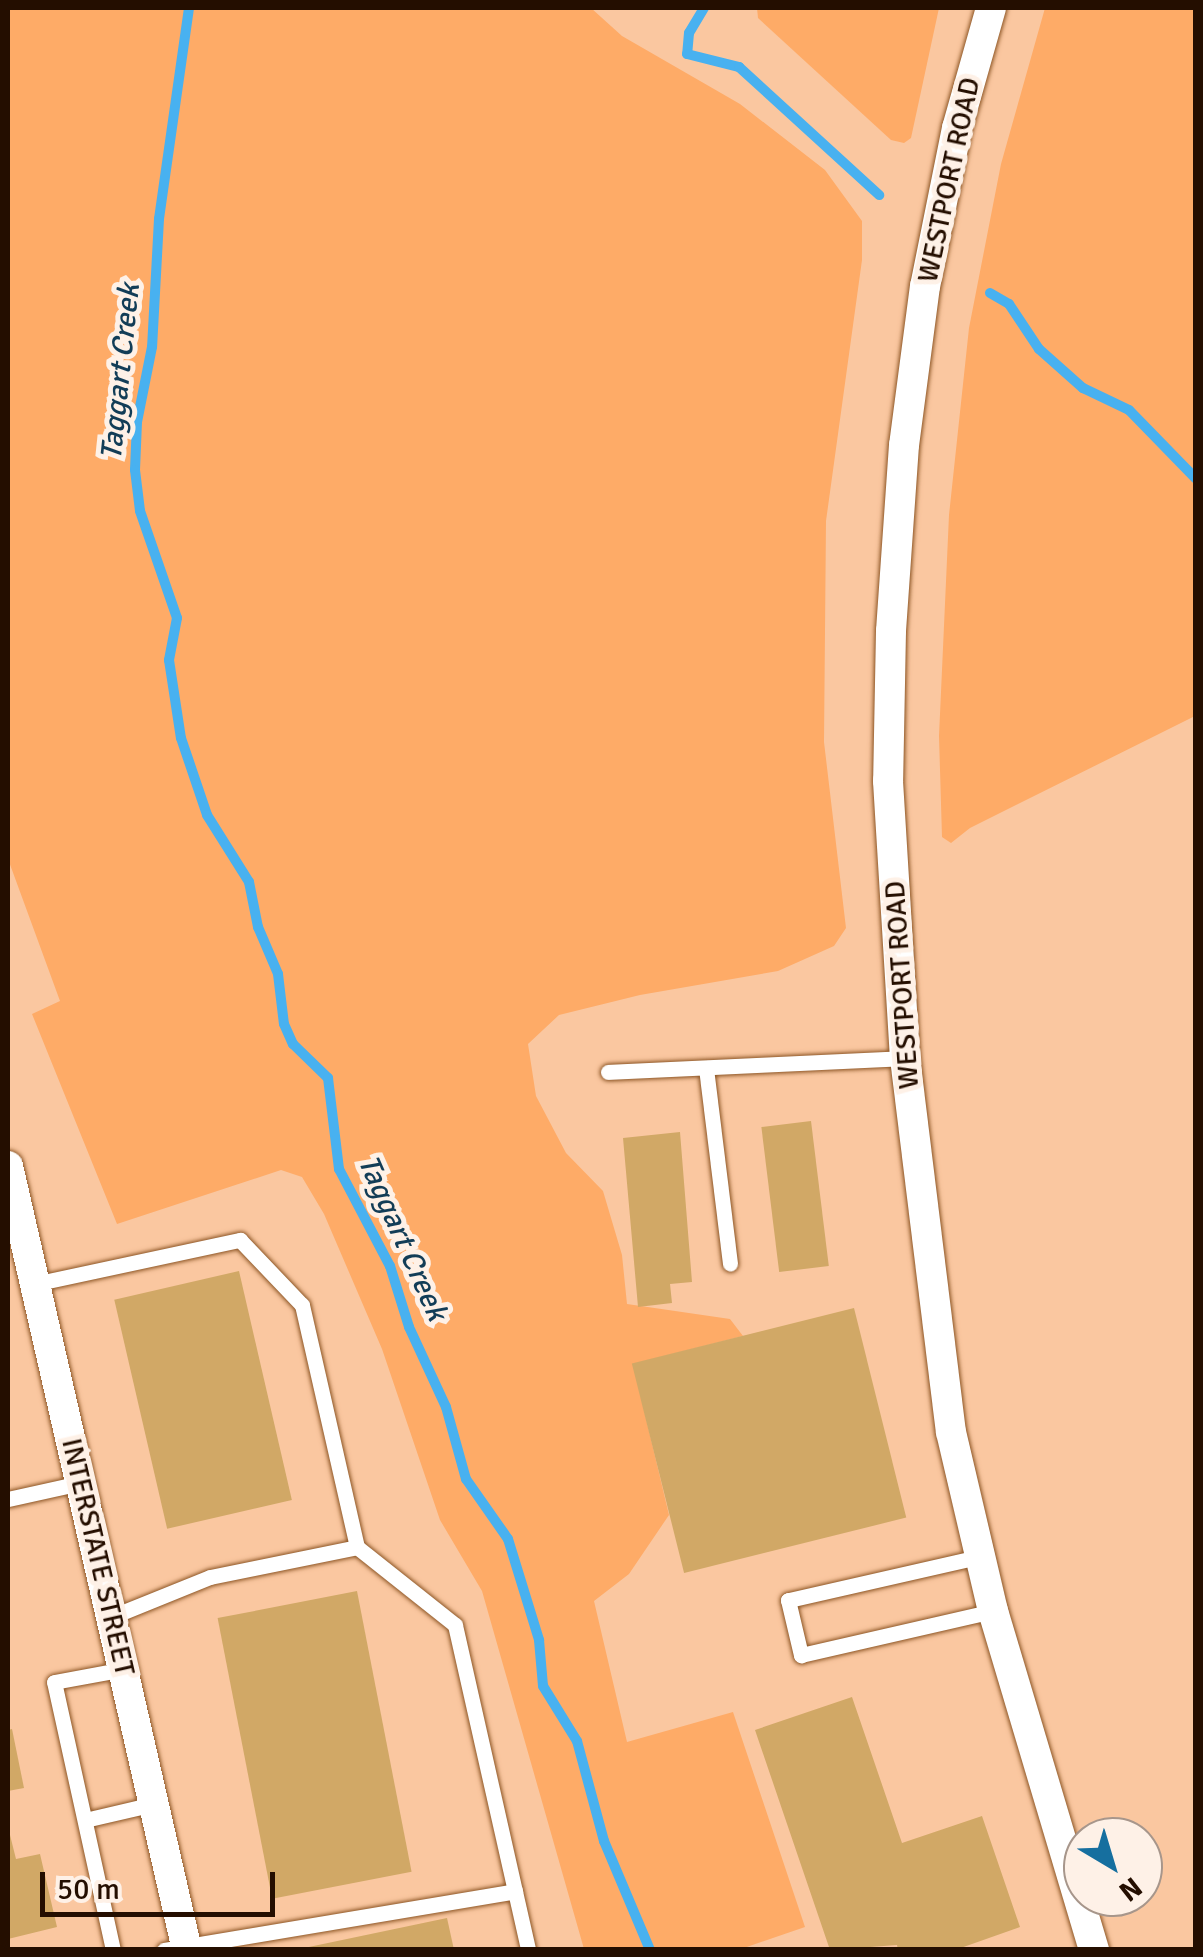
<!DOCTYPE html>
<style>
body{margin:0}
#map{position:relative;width:1203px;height:1957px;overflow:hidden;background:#fac7a0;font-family:Signika,sans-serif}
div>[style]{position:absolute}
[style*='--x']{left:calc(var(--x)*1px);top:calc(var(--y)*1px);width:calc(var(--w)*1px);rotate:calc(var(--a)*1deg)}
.green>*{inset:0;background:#feab67}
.stream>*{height:10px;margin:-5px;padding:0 5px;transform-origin:5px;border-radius:5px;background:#48b1f0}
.building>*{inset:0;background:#d1a866;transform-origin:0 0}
.roads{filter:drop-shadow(0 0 2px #8d5625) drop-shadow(0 0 2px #8d5625)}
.lane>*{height:15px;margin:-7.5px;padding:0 7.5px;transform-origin:7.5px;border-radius:7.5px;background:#fff}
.street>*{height:30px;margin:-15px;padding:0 15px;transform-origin:15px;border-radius:15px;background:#fff}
span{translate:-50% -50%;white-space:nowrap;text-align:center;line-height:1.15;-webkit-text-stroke:10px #fef1e7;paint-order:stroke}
.street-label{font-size:28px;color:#240e00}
.water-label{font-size:30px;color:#123d57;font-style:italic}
.frame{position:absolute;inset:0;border:10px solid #240e00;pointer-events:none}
.north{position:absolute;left:1063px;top:1817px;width:100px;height:100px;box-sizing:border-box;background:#fef1e7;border:2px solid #a7968b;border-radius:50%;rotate:142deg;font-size:28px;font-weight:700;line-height:40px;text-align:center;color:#240e00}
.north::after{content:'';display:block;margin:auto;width:35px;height:45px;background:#166f9f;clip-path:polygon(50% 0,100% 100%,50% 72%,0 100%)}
.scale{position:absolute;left:40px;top:1872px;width:235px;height:45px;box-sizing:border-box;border:5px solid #240e00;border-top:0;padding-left:12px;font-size:30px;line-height:35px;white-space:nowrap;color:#240e00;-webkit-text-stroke:8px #fef1e7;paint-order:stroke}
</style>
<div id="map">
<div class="green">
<i style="clip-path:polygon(8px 8px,591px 8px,622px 36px,740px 104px,825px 170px,862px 221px,862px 260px,826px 521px,824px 742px,846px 928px,834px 946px,778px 971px,640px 995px,559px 1015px,528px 1044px,536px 1096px,566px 1153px,603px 1191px,622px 1255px,627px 1304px,730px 1319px,743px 1336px,633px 1364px,669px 1515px,629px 1574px,594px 1601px,627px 1742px,733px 1712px,805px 1927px,741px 1949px,584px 1949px,482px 1591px,440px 1520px,382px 1349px,324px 1214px,302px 1177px,281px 1170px,117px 1224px,32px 1014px,60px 1001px,8px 859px)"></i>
<i style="clip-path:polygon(757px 8px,939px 8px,911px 138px,904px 143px,891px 140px,758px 18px)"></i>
<i style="clip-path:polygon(1045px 8px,1195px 8px,1195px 716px,970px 828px,951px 843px,942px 837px,939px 736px,949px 515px,969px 328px,1001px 164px)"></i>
</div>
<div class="stream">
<i style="--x:189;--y:8;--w:213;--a:98.1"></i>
<i style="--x:159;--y:219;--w:128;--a:93.1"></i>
<i style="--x:152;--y:347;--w:76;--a:101.3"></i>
<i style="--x:137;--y:422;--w:48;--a:92.4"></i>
<i style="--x:135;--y:470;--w:41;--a:83"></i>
<i style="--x:140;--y:511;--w:113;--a:70.9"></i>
<i style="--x:177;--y:618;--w:43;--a:100.8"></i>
<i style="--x:169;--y:660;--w:79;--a:81.3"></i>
<i style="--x:181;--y:738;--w:81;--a:71.3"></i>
<i style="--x:207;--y:815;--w:79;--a:57.9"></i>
<i style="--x:249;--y:882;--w:46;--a:78.7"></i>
<i style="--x:258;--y:927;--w:51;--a:66.9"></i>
<i style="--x:278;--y:974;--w:50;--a:83.2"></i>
<i style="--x:284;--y:1024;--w:22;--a:66"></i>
<i style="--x:293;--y:1044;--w:49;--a:44.2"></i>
<i style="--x:328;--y:1078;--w:92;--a:83.1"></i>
<i style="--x:339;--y:1169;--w:110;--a:62.3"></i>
<i style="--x:390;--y:1266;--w:64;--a:72.7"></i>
<i style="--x:409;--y:1327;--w:88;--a:65.2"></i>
<i style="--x:446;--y:1407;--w:75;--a:74.5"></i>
<i style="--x:466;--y:1479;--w:73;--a:55"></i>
<i style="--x:508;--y:1539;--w:106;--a:72.9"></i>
<i style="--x:539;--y:1640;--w:46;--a:85"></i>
<i style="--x:543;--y:1686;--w:65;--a:58.3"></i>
<i style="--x:577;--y:1741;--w:104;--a:74.9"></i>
<i style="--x:604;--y:1841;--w:118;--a:67.1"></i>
<i style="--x:704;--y:8;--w:29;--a:121"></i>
<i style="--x:689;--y:33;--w:21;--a:95"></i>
<i style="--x:687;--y:54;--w:54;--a:14"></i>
<i style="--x:739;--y:67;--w:190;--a:42.4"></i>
<i style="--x:990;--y:293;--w:22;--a:30"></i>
<i style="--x:1009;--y:304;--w:54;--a:56.3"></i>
<i style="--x:1039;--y:349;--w:59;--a:41.6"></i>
<i style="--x:1083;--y:388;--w:51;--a:25.6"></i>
<i style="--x:1129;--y:410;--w:96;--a:45.8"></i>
</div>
<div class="building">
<i style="left:811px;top:1121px;width:146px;height:50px;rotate:83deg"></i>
<i style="clip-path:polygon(680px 1132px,692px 1282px,670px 1284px,672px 1303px,638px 1307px,623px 1138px)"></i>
<i style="left:239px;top:1271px;width:235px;height:128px;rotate:77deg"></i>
<i style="left:854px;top:1308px;width:216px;height:229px;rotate:76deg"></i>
<i style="left:357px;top:1591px;width:286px;height:142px;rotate:79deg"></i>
<i style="clip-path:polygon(852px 1697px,902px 1843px,982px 1816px,1020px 1927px,955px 1950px,898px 1950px,897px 1945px,830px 1950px,755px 1730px)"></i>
<i style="clip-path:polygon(12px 1729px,24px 1788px,8px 1791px,8px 1730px)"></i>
<i style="clip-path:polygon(8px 1827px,16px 1859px,40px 1854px,57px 1927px,8px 1939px)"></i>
<i style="clip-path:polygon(447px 1918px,454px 1950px,305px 1950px,304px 1948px)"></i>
</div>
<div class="roads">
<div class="lane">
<i style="--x:706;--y:1068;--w:197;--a:83"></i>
<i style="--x:608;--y:1072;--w:297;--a:-2.7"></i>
<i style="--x:34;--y:1284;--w:211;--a:-12.1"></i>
<i style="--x:240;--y:1240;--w:90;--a:46.4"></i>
<i style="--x:302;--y:1305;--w:248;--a:77.2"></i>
<i style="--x:357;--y:1547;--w:125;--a:38.5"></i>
<i style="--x:455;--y:1625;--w:333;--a:77.3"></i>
<i style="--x:8;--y:1499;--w:74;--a:-12.5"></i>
<i style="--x:978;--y:1557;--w:195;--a:167.2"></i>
<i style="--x:788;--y:1600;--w:57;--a:76.7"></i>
<i style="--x:801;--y:1655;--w:197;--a:-12.9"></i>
<i style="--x:111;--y:1617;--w:107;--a:-22"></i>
<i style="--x:210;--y:1577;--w:150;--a:-11.5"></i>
<i style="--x:85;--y:1820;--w:71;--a:-13.1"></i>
<i style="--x:113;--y:1950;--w:274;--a:-102.4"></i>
<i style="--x:54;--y:1682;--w:71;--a:-10.5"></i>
<i style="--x:164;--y:1950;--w:356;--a:-9.5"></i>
</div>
<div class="street">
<i style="--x:991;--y:8;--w:125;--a:105.8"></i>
<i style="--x:957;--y:128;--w:161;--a:101.4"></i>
<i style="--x:925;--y:286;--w:160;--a:97.5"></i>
<i style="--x:904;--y:445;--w:186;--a:94"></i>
<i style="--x:891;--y:631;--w:150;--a:91.1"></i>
<i style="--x:888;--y:781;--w:278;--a:86.5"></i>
<i style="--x:905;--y:1058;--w:377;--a:83"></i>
<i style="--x:951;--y:1432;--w:184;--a:76.8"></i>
<i style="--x:993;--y:1611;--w:354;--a:73.4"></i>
<i style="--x:8;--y:1166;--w:804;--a:77.14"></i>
</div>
</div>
<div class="street-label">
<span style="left:949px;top:180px;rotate:-78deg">WESTPORT ROAD</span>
<span style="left:902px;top:985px;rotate:-94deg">WESTPORT ROAD</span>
<span style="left:98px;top:1557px;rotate:77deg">INTERSTATE STREET</span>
</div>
<div class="water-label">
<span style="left:121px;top:372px;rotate:-84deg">Taggart Creek</span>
<span style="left:402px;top:1238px;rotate:66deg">Taggart Creek</span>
</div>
<div class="frame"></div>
<div class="north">N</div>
<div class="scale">50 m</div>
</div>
